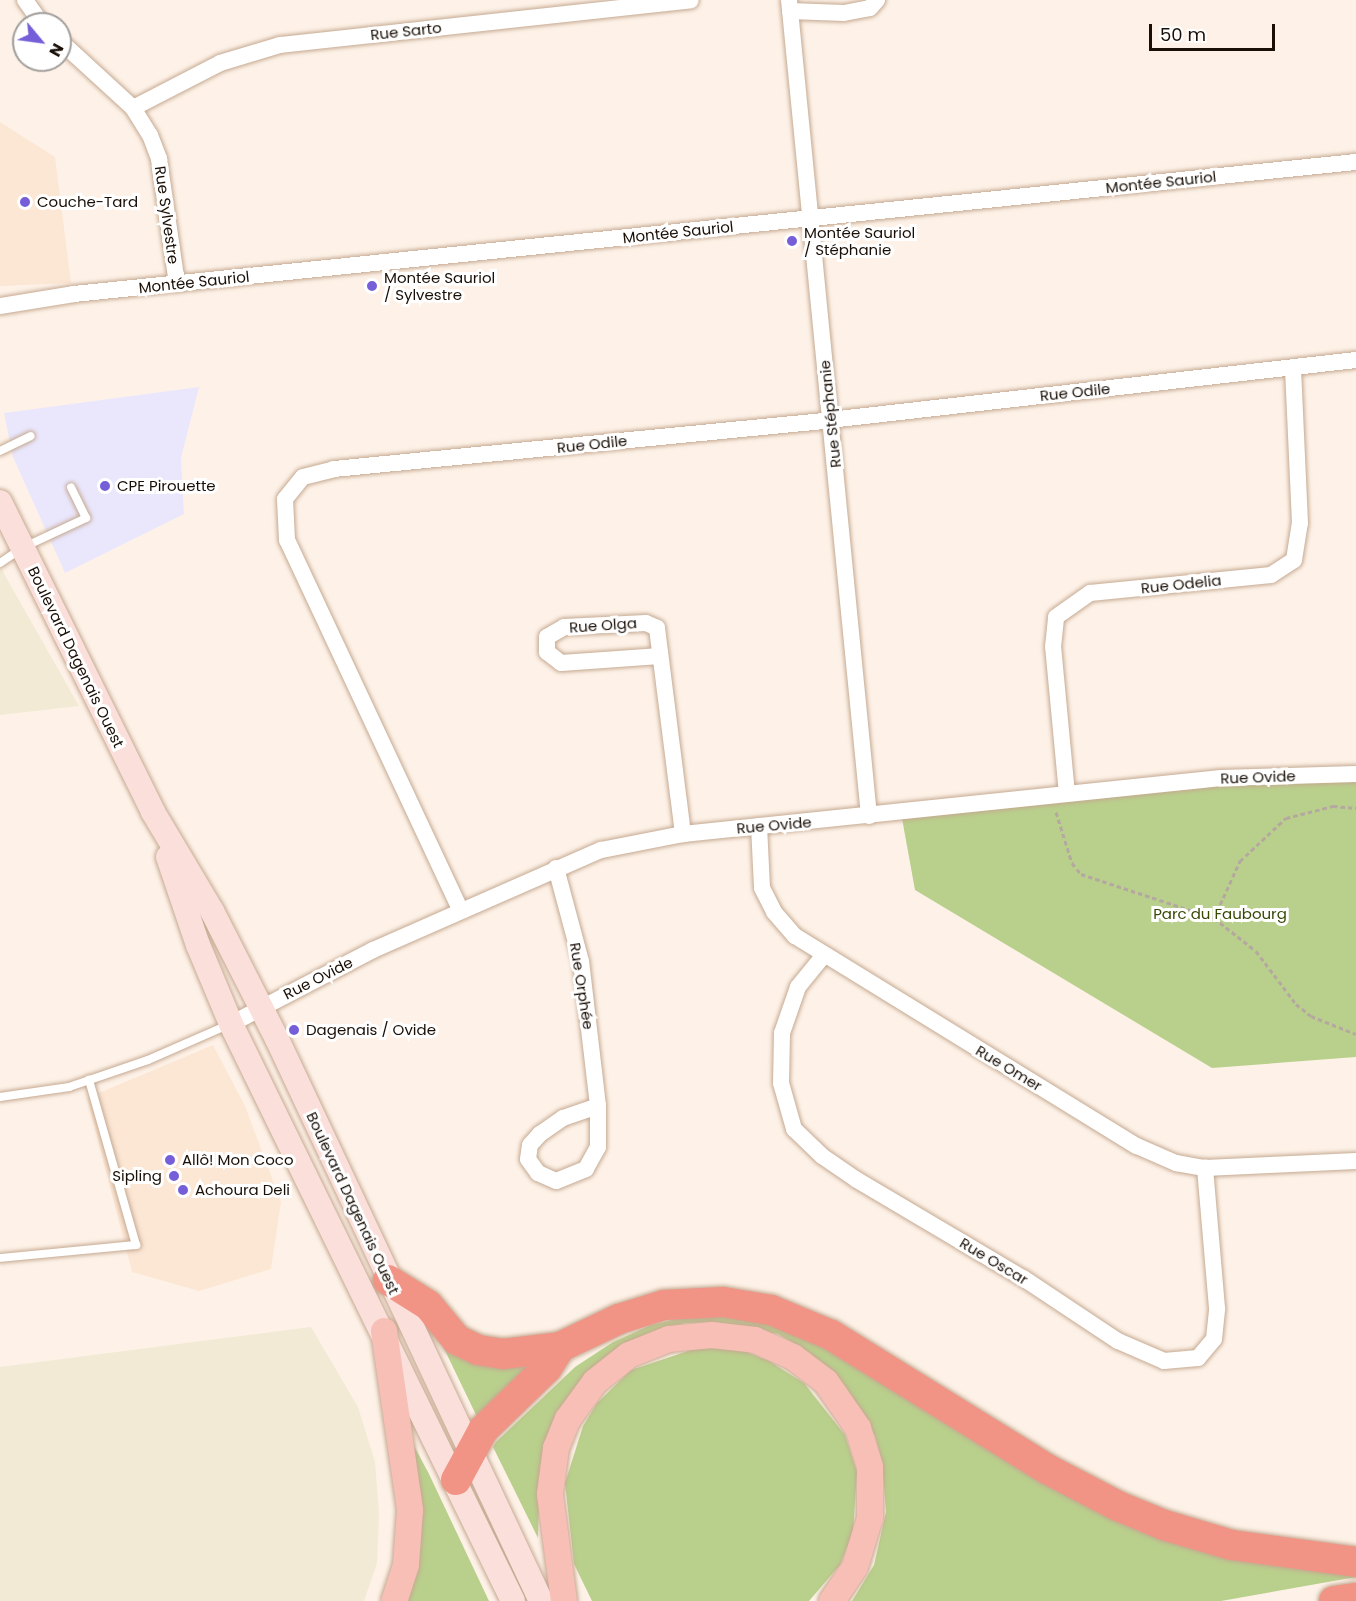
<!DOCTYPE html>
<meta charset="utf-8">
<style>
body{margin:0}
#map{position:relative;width:1356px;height:1601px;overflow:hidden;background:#fef2e8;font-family:Poppins,sans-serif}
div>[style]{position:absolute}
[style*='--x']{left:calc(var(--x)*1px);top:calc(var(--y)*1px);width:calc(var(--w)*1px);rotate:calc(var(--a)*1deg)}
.built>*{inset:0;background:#fce6d4}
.industrial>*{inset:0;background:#f2ead4}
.education>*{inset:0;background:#eae7fd}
.green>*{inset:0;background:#b9d08c}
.path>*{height:3px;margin-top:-1.5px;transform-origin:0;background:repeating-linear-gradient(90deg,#b4a89f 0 4.5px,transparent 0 7.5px)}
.roads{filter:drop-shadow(0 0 2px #c5a991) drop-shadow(0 0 2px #c5a991)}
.service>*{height:8px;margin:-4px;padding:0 4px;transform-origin:4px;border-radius:4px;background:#fff}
.minor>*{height:16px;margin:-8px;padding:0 8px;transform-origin:8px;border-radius:8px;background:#fff}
.secondary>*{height:24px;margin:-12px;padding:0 12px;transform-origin:12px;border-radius:12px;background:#fbdfdb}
.primary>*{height:26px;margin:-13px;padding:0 13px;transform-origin:13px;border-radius:13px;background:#f7bfb6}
.motorway>*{height:30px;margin:-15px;padding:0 15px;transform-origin:15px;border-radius:15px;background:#f19486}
.dots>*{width:16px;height:16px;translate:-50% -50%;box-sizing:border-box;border:3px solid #fff;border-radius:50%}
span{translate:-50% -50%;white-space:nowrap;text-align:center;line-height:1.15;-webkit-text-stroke:6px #fff;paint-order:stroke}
.street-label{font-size:15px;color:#190f07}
.poi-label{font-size:15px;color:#190f07}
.left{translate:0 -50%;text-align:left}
.right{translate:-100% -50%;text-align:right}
.park-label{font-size:15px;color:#374805}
.north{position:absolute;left:12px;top:12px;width:60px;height:60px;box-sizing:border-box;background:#fff;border:2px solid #a39f9c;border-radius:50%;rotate:119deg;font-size:16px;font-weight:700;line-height:24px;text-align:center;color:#190f07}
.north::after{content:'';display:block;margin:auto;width:21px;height:27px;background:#755ed8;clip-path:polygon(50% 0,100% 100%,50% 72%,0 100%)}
.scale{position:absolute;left:1149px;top:24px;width:126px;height:27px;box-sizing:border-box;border:3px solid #190f07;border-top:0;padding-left:8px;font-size:18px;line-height:21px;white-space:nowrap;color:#190f07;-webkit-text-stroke:4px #fff;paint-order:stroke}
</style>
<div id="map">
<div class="built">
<i style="clip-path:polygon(0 122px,55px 157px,71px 283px,0 286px)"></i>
<i style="clip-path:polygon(213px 1045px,245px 1106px,281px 1202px,271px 1269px,199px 1291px,132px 1272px,87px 1098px)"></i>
</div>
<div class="industrial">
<i style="clip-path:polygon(0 565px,7px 579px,79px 706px,0 715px)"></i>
<i style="clip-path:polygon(311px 1327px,358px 1407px,375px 1462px,379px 1514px,377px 1563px,364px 1601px,0 1601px,0 1367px)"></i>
</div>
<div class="education">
<i style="clip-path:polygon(199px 387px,181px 458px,184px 514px,65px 573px,13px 457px,4px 413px)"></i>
</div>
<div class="green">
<i style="clip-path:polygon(1356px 774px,1356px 1057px,1212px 1068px,915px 890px,901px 813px)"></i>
<i style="clip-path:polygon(695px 1315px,729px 1315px,806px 1332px,1028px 1472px,1356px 1571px,1356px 1577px,1221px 1601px,852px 1601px,874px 1565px,886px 1512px,882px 1461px,875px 1436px,845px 1386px,810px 1353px,778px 1334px,716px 1322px,685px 1323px,657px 1331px,600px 1363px,539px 1499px,538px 1538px,493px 1447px,496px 1442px,575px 1367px,613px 1342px,651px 1325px)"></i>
<i style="clip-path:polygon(437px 1334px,536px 1358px,478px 1419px)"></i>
<i style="clip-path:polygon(697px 1348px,736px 1348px,769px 1361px,804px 1383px,845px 1435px,857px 1472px,853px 1532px,840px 1565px,809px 1601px,592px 1601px,574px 1564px,565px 1483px,583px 1426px,597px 1403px,631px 1370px)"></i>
<i style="clip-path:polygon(412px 1442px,429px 1474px,489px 1601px,403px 1601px)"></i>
</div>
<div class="path">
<i style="--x:1056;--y:812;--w:53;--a:72.6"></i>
<i style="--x:1072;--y:863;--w:14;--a:51"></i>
<i style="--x:1081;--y:874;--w:140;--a:18.3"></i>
<i style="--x:1214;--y:918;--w:53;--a:38.2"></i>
<i style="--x:1256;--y:951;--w:66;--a:53"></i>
<i style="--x:1296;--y:1004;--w:19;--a:39"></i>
<i style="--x:1311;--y:1016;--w:48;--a:21.8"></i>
<i style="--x:1214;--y:918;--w:63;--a:-65.5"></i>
<i style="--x:1240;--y:861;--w:63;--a:-43.1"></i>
<i style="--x:1286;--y:818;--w:49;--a:-14.3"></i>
<i style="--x:1333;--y:806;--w:23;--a:5"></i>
</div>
<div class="roads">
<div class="service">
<i style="--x:0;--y:451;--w:34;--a:-26"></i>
<i style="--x:0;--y:563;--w:27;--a:-34"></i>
<i style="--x:22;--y:548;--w:71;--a:-25.1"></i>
<i style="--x:86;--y:518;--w:34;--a:-116"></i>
<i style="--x:0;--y:1097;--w:70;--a:-8.2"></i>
<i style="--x:69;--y:1087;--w:83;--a:-18.9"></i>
<i style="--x:148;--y:1060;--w:90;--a:-23.7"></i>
<i style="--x:0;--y:1258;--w:137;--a:-5.5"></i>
<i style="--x:136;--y:1245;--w:172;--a:-105.9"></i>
</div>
<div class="minor">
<i style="--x:25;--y:0;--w:29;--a:55"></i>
<i style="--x:789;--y:0;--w:820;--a:84.4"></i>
<i style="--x:790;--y:11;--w:54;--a:2.1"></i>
<i style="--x:844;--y:13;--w:26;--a:-11"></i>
<i style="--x:870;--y:8;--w:11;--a:-49"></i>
<i style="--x:60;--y:41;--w:99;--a:42.5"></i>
<i style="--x:133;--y:108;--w:32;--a:58"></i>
<i style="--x:150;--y:135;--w:26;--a:69"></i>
<i style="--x:159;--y:159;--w:126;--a:81.8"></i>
<i style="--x:133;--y:108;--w:98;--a:-27.3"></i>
<i style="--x:220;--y:63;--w:63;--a:-16.7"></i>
<i style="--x:280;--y:45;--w:413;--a:-6.2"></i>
<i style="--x:0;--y:306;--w:75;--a:-9.2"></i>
<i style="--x:74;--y:294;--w:1289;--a:-5.88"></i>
<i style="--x:660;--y:656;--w:99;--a:176"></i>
<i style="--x:561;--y:663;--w:18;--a:-142"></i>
<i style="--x:547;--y:652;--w:15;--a:-90"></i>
<i style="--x:547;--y:637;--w:20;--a:-30"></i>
<i style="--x:564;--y:627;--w:82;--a:-2.8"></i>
<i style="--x:646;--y:623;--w:12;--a:24"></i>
<i style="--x:657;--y:628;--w:208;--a:82.8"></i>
<i style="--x:1067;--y:794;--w:148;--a:-95.4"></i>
<i style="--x:1053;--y:647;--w:30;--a:-84"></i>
<i style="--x:1056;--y:617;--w:42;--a:-35.2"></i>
<i style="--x:1090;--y:593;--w:182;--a:-5.7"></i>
<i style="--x:1271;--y:575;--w:27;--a:-33"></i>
<i style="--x:1294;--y:560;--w:37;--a:-81"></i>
<i style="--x:1300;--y:523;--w:155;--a:-92.6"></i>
<i style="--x:759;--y:826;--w:62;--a:87.2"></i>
<i style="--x:762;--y:888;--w:27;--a:63"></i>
<i style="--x:774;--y:912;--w:32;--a:49"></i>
<i style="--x:795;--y:936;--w:401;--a:31.6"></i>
<i style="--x:1137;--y:1146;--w:43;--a:23.6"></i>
<i style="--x:1176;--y:1163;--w:29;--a:10"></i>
<i style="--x:1205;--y:1168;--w:151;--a:-2.7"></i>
<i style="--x:556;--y:868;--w:96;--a:75"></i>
<i style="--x:581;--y:961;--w:146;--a:83.3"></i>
<i style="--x:598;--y:1106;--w:41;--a:90"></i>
<i style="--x:598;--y:1147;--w:25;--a:119"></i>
<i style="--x:586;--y:1169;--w:32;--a:158"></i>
<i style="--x:556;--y:1181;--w:20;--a:-156"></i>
<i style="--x:538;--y:1173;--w:17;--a:-126"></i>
<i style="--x:528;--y:1159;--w:14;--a:-82"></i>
<i style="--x:530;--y:1145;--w:15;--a:-48"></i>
<i style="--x:540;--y:1134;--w:28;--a:-35"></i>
<i style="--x:563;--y:1118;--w:37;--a:-19"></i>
<i style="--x:460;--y:909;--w:408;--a:-115.1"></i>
<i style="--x:287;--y:540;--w:41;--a:-92.8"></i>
<i style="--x:285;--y:499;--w:28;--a:-51"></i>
<i style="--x:303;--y:477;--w:32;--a:-14"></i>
<i style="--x:334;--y:469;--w:498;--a:-5.6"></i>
<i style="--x:830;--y:420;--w:529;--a:-6.51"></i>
<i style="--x:824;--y:955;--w:41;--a:129.1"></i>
<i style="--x:798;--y:987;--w:49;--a:109.2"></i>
<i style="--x:782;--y:1033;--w:50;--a:91.1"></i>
<i style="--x:781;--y:1083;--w:48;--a:74.2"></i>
<i style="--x:794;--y:1129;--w:39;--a:44"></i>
<i style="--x:822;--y:1156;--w:42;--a:34.4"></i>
<i style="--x:857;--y:1180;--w:193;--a:30.6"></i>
<i style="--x:1023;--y:1278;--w:114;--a:33.6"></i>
<i style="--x:1118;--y:1341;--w:50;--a:23.5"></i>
<i style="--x:1164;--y:1361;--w:34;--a:-5"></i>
<i style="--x:1198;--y:1358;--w:25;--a:-50"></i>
<i style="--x:1214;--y:1339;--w:31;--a:-84"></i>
<i style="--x:1217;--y:1308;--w:141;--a:-94.9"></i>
<i style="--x:231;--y:1024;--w:160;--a:-27.5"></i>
<i style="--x:373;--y:950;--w:249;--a:-23.7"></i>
<i style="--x:601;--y:850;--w:84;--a:-11"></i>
<i style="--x:683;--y:834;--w:541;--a:-5.94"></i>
<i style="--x:1221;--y:778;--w:135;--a:-1.7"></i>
</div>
<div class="secondary">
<i style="--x:0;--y:502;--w:346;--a:63.7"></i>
<i style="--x:153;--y:812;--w:115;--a:59.2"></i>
<i style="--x:212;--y:911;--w:144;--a:63.1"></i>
<i style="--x:277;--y:1039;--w:621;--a:64.84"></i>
<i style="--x:168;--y:857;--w:93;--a:71.2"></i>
<i style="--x:198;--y:945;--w:86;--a:67.3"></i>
<i style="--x:231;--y:1024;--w:642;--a:63.95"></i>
</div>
<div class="primary">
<i style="--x:384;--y:1331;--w:181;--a:81.7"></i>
<i style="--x:410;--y:1510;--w:55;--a:94.2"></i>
<i style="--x:406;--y:1565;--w:38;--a:108"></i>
<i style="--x:564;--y:1601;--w:108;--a:-97.5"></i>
<i style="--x:550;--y:1494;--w:46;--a:-82.6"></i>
<i style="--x:556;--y:1448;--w:31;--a:-68"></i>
<i style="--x:568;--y:1419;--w:46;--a:-53.9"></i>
<i style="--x:595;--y:1382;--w:43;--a:-38.5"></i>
<i style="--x:629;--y:1355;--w:43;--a:-21.8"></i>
<i style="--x:669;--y:1339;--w:43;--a:-5.3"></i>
<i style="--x:712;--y:1335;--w:43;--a:6.6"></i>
<i style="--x:755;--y:1340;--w:42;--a:24.1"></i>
<i style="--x:793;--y:1357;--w:41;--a:37.1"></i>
<i style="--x:826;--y:1382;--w:56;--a:55.2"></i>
<i style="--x:858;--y:1428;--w:41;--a:72.9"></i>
<i style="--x:870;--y:1467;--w:51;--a:90"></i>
<i style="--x:870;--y:1518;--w:51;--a:107"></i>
<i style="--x:855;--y:1567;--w:41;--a:124.1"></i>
</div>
<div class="motorway">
<i style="--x:388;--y:1280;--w:47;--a:32"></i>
<i style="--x:428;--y:1305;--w:45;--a:50.4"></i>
<i style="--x:457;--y:1340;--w:23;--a:25"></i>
<i style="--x:478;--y:1350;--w:25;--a:9"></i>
<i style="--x:503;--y:1354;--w:57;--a:-7"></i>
<i style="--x:560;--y:1347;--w:65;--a:-25.4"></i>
<i style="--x:619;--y:1319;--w:47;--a:-17.3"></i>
<i style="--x:664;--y:1305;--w:59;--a:-2.9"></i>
<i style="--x:723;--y:1302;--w:49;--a:9.5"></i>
<i style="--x:771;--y:1310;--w:65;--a:22.6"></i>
<i style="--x:831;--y:1335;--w:254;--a:31.8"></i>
<i style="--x:1047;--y:1469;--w:80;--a:27.5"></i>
<i style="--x:1118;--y:1506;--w:50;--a:22.4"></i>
<i style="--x:1164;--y:1525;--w:71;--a:16.4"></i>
<i style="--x:1232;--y:1545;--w:125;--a:7.8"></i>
<i style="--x:456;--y:1480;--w:57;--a:-61.6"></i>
<i style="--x:483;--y:1430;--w:89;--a:-44.1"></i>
<i style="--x:547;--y:1368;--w:25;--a:-58"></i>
<i style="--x:1334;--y:1601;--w:22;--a:-8"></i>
</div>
</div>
<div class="dots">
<i style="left:25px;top:202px;background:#755ed8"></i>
<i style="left:792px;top:241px;background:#755ed8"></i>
<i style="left:372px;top:286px;background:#755ed8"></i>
<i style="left:105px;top:486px;background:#755ed8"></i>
<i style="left:294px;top:1030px;background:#755ed8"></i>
<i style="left:170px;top:1160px;background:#755ed8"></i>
<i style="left:174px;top:1176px;background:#755ed8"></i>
<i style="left:183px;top:1190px;background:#755ed8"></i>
</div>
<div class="street-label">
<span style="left:406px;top:31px;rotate:-6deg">Rue Sarto</span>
<span style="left:1161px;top:182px;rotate:-6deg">Montée Sauriol</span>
<span style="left:167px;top:215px;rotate:82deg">Rue Sylvestre</span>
<span style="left:678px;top:232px;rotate:-6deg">Montée Sauriol</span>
<span style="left:194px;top:282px;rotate:-6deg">Montée Sauriol</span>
<span style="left:1075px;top:392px;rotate:-6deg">Rue Odile</span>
<span style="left:830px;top:414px;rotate:-96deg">Rue Stéphanie</span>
<span style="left:592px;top:444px;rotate:-6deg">Rue Odile</span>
<span style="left:1181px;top:584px;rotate:-6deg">Rue Odelia</span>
<span style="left:603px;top:625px;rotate:-4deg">Rue Olga</span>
<span style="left:76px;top:657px;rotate:64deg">Boulevard Dagenais Ouest</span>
<span style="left:1258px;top:777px;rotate:-2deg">Rue Ovide</span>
<span style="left:774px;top:825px;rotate:-5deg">Rue Ovide</span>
<span style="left:318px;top:978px;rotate:-27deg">Rue Ovide</span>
<span style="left:582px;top:986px;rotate:81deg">Rue Orphée</span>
<span style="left:1009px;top:1068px;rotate:31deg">Rue Omer</span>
<span style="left:353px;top:1203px;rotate:65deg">Boulevard Dagenais Ouest</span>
<span style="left:994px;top:1261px;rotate:31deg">Rue Oscar</span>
</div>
<div class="poi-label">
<span class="left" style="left:37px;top:202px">Couche-Tard</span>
<span class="left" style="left:804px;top:241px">Montée Sauriol<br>/ Stéphanie</span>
<span class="left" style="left:384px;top:286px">Montée Sauriol<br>/ Sylvestre</span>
<span class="left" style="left:117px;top:486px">CPE Pirouette</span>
<span class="left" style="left:306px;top:1030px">Dagenais / Ovide</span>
<span class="left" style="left:182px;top:1160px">Allô! Mon Coco</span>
<span class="right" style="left:162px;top:1176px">Sipling</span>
<span class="left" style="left:195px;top:1190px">Achoura Deli</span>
</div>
<div class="park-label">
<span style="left:1220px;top:914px">Parc du Faubourg</span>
</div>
<div class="north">N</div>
<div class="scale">50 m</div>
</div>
